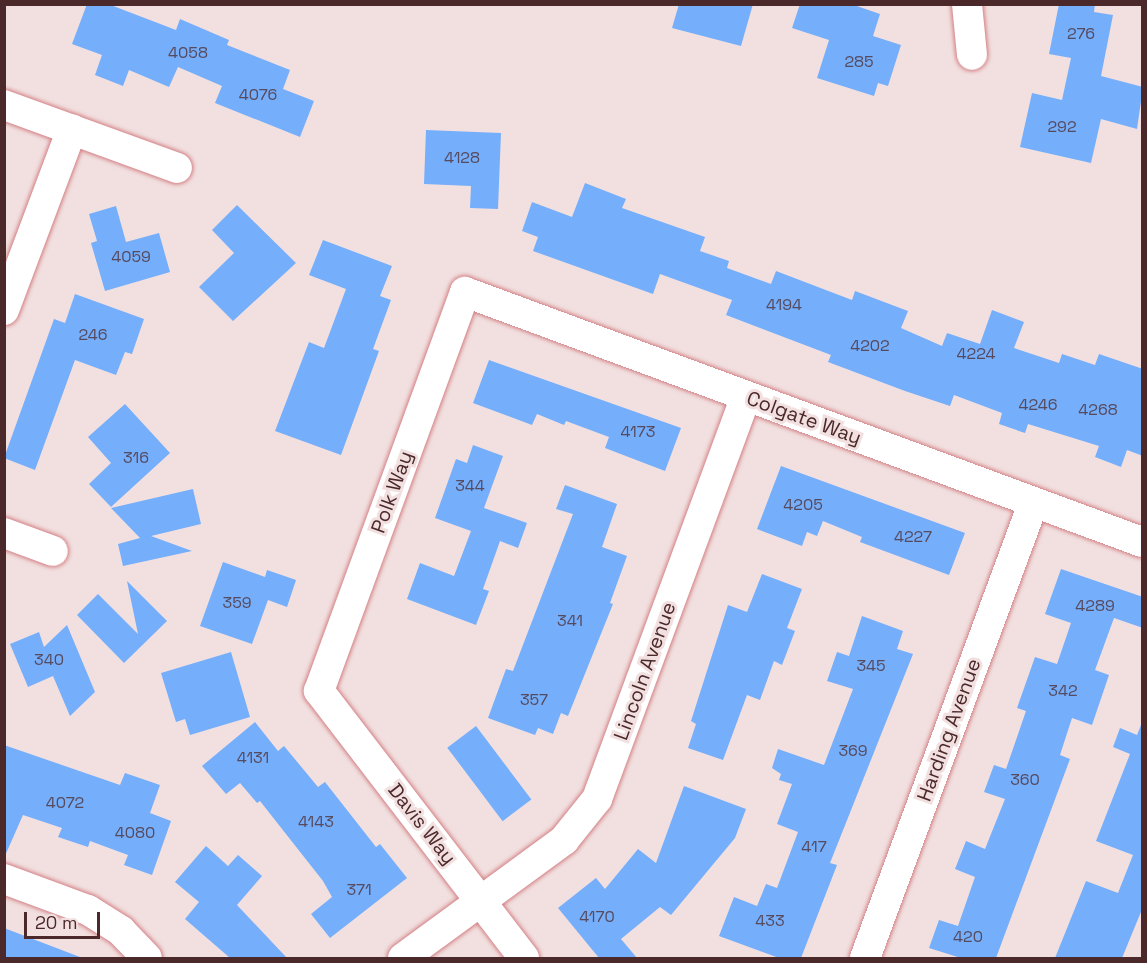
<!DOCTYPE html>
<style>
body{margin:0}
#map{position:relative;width:1147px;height:963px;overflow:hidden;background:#f2e0e0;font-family:"Space Grotesk",sans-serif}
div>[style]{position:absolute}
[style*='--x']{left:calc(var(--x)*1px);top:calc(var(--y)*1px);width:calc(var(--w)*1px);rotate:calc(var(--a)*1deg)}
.building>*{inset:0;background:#75aefb;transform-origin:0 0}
.roads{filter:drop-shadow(0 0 2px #d38085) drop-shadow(0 0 2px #d38085)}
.minor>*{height:30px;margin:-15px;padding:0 15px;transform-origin:15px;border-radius:15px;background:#fff}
span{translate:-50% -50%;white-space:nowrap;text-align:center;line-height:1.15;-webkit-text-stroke:6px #f2e0e0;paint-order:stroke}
.number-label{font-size:16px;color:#564a5e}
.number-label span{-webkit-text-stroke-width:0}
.street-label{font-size:20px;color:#4b282a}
.frame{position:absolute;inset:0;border:6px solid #4b282a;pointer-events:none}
.scale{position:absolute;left:24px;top:912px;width:76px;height:27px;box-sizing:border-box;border:3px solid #4b282a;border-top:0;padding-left:8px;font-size:18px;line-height:21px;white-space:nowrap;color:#4b282a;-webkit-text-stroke:4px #f2e0e0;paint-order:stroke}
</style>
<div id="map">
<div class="building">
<i style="clip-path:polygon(87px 4px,108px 4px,176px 30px,180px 19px,229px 40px,227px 45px,290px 70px,283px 89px,314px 101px,300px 137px,215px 103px,222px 86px,178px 67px,169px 87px,129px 70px,123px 86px,95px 75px,102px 55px,72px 44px)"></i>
<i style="clip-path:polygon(679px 4px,753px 4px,741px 46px,672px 28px)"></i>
<i style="clip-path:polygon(800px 4px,851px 4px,880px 14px,873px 36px,901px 45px,888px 86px,878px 83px,874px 96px,817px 78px,829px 40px,792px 28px)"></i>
<i style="clip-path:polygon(1059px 4px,1095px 4px,1094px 12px,1113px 15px,1101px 76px,1143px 87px,1137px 129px,1101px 119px,1091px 163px,1020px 147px,1032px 93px,1062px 100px,1071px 58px,1049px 54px)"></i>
<i style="clip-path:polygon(426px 130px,501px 133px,498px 209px,470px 208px,471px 186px,424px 184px)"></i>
<i style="clip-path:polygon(585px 183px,626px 199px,622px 208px,705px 237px,700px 251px,729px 261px,727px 268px,771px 284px,776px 271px,852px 300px,855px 291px,908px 311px,901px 328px,942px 346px,947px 333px,980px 344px,992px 310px,1024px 322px,1014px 348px,1059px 363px,1062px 354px,1095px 365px,1099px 354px,1143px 369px,1143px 456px,1127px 450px,1121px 467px,1095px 457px,1099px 446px,1028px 424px,1025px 433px,999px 424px,1002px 413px,954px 395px,950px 406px,905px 391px,828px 362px,831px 355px,726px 315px,732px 300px,660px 274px,653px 294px,533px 251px,538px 237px,522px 231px,532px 202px,572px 217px)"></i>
<i style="clip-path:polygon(237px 205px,296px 263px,233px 321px,199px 287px,234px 253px,212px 230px)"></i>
<i style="clip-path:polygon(116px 206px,126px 242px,159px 233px,170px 272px,105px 291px,91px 243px,97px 241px,89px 214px)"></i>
<i style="clip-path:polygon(323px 240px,392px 266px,380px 296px,391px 300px,373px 349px,379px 351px,341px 455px,275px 431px,309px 342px,324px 348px,346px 289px,309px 275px)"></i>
<i style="clip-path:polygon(75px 294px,144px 319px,132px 354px,125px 352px,116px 375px,75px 360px,35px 470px,4px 458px,54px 319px,65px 323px)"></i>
<i style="clip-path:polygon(489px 360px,681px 428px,665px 471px,605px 448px,609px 437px,566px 421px,564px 425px,537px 414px,532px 425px,473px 403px)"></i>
<i style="clip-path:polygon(125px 404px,170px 453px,111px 507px,89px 484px,111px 463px,88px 437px)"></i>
<i style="clip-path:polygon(473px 445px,503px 456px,484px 508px,527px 523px,518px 548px,500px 541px,483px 589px,489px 591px,476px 625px,407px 599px,420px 563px,454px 576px,471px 531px,435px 518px,456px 459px,467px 463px)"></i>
<i style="clip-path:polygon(781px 466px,965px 533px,949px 575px,860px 542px,862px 537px,823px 521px,817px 536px,807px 532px,802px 546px,757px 529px)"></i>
<i style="clip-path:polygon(565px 485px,617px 504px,602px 547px,627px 556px,610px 603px,613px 604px,568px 716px,561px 713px,553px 734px,538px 728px,535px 735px,488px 718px,506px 669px,513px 671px,573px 514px,556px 509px)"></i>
<i style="clip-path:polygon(193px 489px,201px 524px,151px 536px,192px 551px,123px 566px,118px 544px,140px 538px,111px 508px)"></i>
<i style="clip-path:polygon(223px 562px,265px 577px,267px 570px,296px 580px,287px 607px,268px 600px,252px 644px,200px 626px)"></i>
<i style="clip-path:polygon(1061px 569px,1143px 597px,1143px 628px,1114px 618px,1095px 670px,1109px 675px,1092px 725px,1072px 718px,1060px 755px,1070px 759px,996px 958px,961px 958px,929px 948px,939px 920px,958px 926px,975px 877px,955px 869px,966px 841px,985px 849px,1005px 799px,984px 792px,994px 765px,1006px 769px,1026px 711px,1017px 708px,1035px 657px,1057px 664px,1071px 623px,1045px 614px)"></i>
<i style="clip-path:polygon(762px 574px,802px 589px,787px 628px,795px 631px,782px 665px,774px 661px,760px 700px,747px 695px,723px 760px,688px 748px,696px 724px,691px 721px,728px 605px,747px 612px)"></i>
<i style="clip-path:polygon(127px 581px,167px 621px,124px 663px,77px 615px,98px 594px,138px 634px)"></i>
<i style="clip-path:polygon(862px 616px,903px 631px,897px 649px,913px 654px,830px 863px,837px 865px,801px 958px,779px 958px,719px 936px,734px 897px,757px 906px,766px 884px,777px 888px,798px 832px,777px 824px,792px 784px,779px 780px,781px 774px,772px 768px,778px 749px,824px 765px,853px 689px,827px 681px,837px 652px,849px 656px)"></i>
<i style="clip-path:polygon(67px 625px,95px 692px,70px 716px,53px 676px,28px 687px,10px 644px,39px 632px,44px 647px)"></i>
<i style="clip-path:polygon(231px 652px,250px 717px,190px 735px,185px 719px,176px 722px,161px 673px)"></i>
<i style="clip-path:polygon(255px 722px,278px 751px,284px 746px,318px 787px,325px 782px,376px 847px,380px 844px,407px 878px,330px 938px,311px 914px,332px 897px,323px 881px,260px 801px,257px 803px,240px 783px,226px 794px,202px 766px)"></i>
<i style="clip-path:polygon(1141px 725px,1143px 907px,1122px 958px,1055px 958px,1086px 881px,1118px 893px,1133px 855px,1096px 841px,1130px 754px,1113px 747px,1120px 728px,1137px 735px)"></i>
<i style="left:476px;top:726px;width:92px;height:36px;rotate:53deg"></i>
<i style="clip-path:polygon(4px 745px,120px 785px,125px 773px,160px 785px,150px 813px,171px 821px,152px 875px,124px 865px,128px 855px,90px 841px,88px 847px,58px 837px,62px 828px,23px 815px,4px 858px)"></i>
<i style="clip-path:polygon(684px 786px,746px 809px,735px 838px,671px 915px,660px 907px,621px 939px,637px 958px,599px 958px,558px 908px,596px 878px,605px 889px,638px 849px,656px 863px)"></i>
<i style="clip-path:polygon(206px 846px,228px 866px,238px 855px,262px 876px,237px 905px,287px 958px,230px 958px,185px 919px,199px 902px,175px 882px)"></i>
<i style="clip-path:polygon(4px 928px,80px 957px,80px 958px,4px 958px)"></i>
</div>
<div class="roads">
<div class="minor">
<i style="--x:967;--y:4;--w:51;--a:84.4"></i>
<i style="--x:4;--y:105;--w:184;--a:20"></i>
<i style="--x:4;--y:310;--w:193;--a:-69.4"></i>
<i style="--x:4;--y:533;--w:52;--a:20.2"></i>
<i style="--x:4;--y:879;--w:90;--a:20.3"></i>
<i style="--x:88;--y:910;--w:39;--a:32"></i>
<i style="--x:121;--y:931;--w:37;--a:46"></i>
<i style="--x:403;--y:958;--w:200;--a:-36.2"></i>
<i style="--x:564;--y:840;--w:53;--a:-51.2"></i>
<i style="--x:597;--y:799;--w:429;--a:-69.7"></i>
<i style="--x:524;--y:958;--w:337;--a:-127.5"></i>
<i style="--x:319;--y:691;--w:425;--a:-69.9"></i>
<i style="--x:465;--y:292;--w:722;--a:20.27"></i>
<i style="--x:865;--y:958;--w:486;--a:-69.7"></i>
</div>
</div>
<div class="number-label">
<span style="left:1081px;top:34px">276</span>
<span style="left:188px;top:53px">4058</span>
<span style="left:859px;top:62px">285</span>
<span style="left:258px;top:95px">4076</span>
<span style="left:1062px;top:127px">292</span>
<span style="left:462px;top:158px">4128</span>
<span style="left:131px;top:257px">4059</span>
<span style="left:784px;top:305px">4194</span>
<span style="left:93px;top:335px">246</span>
<span style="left:870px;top:346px">4202</span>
<span style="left:976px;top:354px">4224</span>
<span style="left:1038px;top:405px">4246</span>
<span style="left:1098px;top:410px">4268</span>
<span style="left:638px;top:432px">4173</span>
<span style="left:136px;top:458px">316</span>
<span style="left:470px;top:486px">344</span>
<span style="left:803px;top:505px">4205</span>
<span style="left:913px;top:537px">4227</span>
<span style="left:237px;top:603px">359</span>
<span style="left:1095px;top:606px">4289</span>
<span style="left:570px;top:621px">341</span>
<span style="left:49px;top:660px">340</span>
<span style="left:871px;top:666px">345</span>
<span style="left:1063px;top:691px">342</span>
<span style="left:534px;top:700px">357</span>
<span style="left:853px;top:751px">369</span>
<span style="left:253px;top:758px">4131</span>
<span style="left:1025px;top:780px">360</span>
<span style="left:65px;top:803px">4072</span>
<span style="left:316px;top:822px">4143</span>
<span style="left:135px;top:833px">4080</span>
<span style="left:814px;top:847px">417</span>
<span style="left:359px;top:890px">371</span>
<span style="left:597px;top:917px">4170</span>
<span style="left:770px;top:921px">433</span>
<span style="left:968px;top:937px">420</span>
</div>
<div class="street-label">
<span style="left:804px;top:418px;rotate:20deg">Colgate Way</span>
<span style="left:392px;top:492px;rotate:-70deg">Polk Way</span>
<span style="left:645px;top:671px;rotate:-70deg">Lincoln Avenue</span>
<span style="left:949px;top:730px;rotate:-70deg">Harding Avenue</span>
<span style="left:422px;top:824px;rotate:52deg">Davis Way</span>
</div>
<div class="frame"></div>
<div class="scale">20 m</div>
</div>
